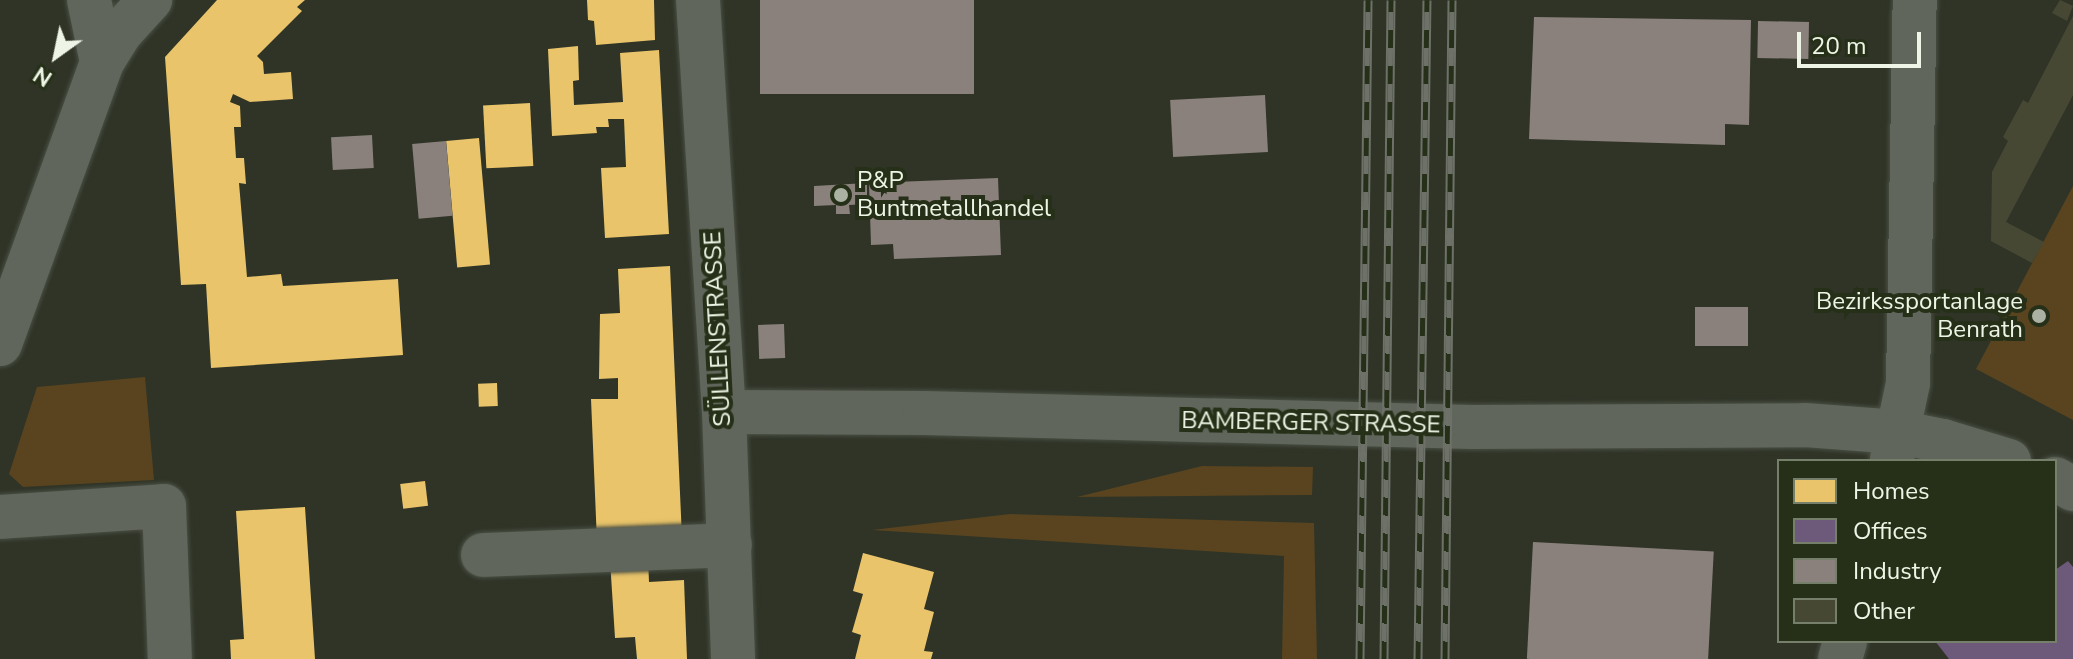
<!DOCTYPE html>
<meta charset="utf-8">
<style>
body{margin:0}
#map{position:relative;width:2073px;height:659px;overflow:hidden;background:#2f3427;font-family:"Nunito Sans",sans-serif}
div>[style]{position:absolute}
[style*='--x']{left:calc(var(--x)*1px);top:calc(var(--y)*1px);width:calc(var(--w)*1px);rotate:calc(var(--a)*1deg)}
.green>*{inset:0;background:#59441f}
.homes>*{inset:0;background:#e9c46a;transform-origin:0 0}
.offices>*{inset:0;background:#6d597a}
.industry>*{inset:0;background:#8a817c;transform-origin:0 0}
.building>*{inset:0;background:#474834}
.roads{filter:drop-shadow(0 0 2px #4a4f44) drop-shadow(0 0 2px #4a4f44)}
.minor>*{height:44px;margin:-22px;padding:0 22px;transform-origin:22px;border-radius:22px;background:#61665c}
.rail>*{height:9px;margin-top:-4.5px;transform-origin:0;background:repeating-linear-gradient(90deg,#263018 0 18px,#6d7168 0 36px);box-sizing:border-box;border-block:2px solid #6d7168}
.dots>*{width:22px;height:22px;translate:-50% -50%;box-sizing:border-box;border:4px solid #263018;border-radius:50%}
span{translate:-50% -50%;white-space:nowrap;text-align:center;line-height:1.15;-webkit-text-stroke:8px #263018;paint-order:stroke}
.poi-label{font-size:24px;color:#eef5e6}
.left{translate:0 -50%;text-align:left}
.right{translate:-100% -50%;text-align:right}
.street-label{font-size:24px;color:#eef5e6}
.legend{position:absolute;left:1777px;top:459px;width:280px;height:184px;box-sizing:border-box;background:#263018;border:2px solid #767f6a;margin:0;padding:10px 14px;list-style:none;font-size:24px;color:#eef5e6}
.legend li{display:flex;align-items:center;gap:16px;height:40px}
.legend b{width:40px;border:2px solid #767f6a}
.north{position:absolute;left:16px;top:16px;width:80px;height:80px;-webkit-text-stroke:6px #263018;paint-order:stroke;rotate:213deg;font-size:22px;font-weight:700;line-height:32px;text-align:center;color:#eef5e6}
.north::after{content:'';display:block;margin:auto;width:28px;height:36px;background:#eef5e6;clip-path:polygon(50% 0,100% 100%,50% 72%,0 100%)}
.scale{position:absolute;left:1797px;top:32px;width:124px;height:36px;box-sizing:border-box;border:4px solid #eef5e6;border-top:0;padding-left:10px;font-size:24px;line-height:28px;white-space:nowrap;color:#eef5e6;-webkit-text-stroke:6px #263018;paint-order:stroke}
</style>
<div id="map">
<div class="green">
<i style="clip-path:polygon(2073px 186px,2073px 420px,1976px 369px)"></i>
<i style="clip-path:polygon(145px 377px,154px 480px,23px 487px,9px 474px,37px 387px)"></i>
<i style="clip-path:polygon(1202px 466px,1313px 467px,1312px 495px,1077px 497px)"></i>
<i style="clip-path:polygon(1010px 514px,1314px 523px,1317px 659px,1282px 659px,1284px 556px,872px 530px)"></i>
</div>
<div class="homes">
<i style="clip-path:polygon(217px 0,305px 0,297px 7px,302px 11px,257px 56px,263px 62px,264px 74px,291px 72px,293px 99px,250px 102px,233px 94px,230px 102px,240px 106px,241px 127px,234px 127px,236px 158px,244px 158px,246px 184px,239px 183px,247px 277px,281px 274px,283px 286px,398px 279px,403px 355px,211px 368px,206px 284px,181px 285px,165px 57px)"></i>
<i style="clip-path:polygon(587px 0,654px 0,655px 40px,596px 45px,594px 21px,588px 20px)"></i>
<i style="clip-path:polygon(578px 46px,579px 80px,573px 81px,574px 105px,623px 102px,620px 53px,659px 50px,669px 234px,605px 238px,601px 168px,626px 167px,624px 119px,608px 119px,609px 127px,596px 127px,597px 133px,552px 136px,548px 49px)"></i>
<i style="left:530px;top:103px;width:63px;height:47px;rotate:87deg"></i>
<i style="left:479px;top:138px;width:127px;height:33px;rotate:85deg"></i>
<i style="clip-path:polygon(670px 266px,682px 538px,597px 542px,591px 399px,618px 399px,618px 378px,599px 379px,600px 314px,620px 313px,618px 269px)"></i>
<i style="left:497px;top:383px;width:23px;height:19px;rotate:88deg"></i>
<i style="left:425px;top:481px;width:25px;height:25px;rotate:83deg"></i>
<i style="clip-path:polygon(305px 507px,315px 659px,231px 659px,230px 640px,244px 639px,236px 511px)"></i>
<i style="clip-path:polygon(863px 553px,934px 572px,924px 609px,934px 612px,924px 651px,933px 652px,931px 659px,855px 659px,861px 635px,852px 632px,863px 594px,853px 591px)"></i>
<i style="clip-path:polygon(648px 558px,649px 582px,684px 580px,687px 659px,637px 659px,635px 637px,615px 638px,610px 560px)"></i>
</div>
<div class="offices">
<i style="clip-path:polygon(2068px 561px,2073px 567px,2073px 659px,1949px 659px,1935px 641px,2055px 641px,2055px 570px)"></i>
</div>
<div class="industry">
<i style="left:760px;top:0;width:214px;height:94px"></i>
<i style="clip-path:polygon(1534px 17px,1751px 20px,1749px 125px,1725px 124px,1725px 145px,1529px 139px)"></i>
<i style="left:1758px;top:21px;width:51px;height:37px;rotate:1deg"></i>
<i style="left:1265px;top:95px;width:57px;height:95px;rotate:87deg"></i>
<i style="left:372px;top:135px;width:33px;height:41px;rotate:87deg"></i>
<i style="left:446px;top:141px;width:75px;height:34px;rotate:85deg"></i>
<i style="clip-path:polygon(998px 178px,1001px 255px,894px 259px,893px 244px,871px 245px,869px 183px)"></i>
<i style="clip-path:polygon(867px 183px,867px 204px,849px 205px,850px 214px,836px 214px,836px 205px,814px 206px,814px 186px)"></i>
<i style="left:1695px;top:307px;width:53px;height:39px"></i>
<i style="left:784px;top:324px;width:34px;height:26px;rotate:88deg"></i>
<i style="left:1533px;top:542px;width:181px;height:117px;rotate:3deg"></i>
</div>
<div class="building">
<i style="clip-path:polygon(2060px 0,2073px 6px,2067px 21px,2052px 13px)"></i>
<i style="clip-path:polygon(2073px 16px,2073px 95px,2006px 222px,2044px 242px,2032px 263px,1991px 241px,1992px 172px,2008px 141px,2003px 137px,2023px 100px,2028px 103px)"></i>
</div>
<div class="roads">
<div class="minor">
<i style="--x:89;--y:0;--w:63;--a:78.2"></i>
<i style="--x:698;--y:0;--w:413;--a:86.4"></i>
<i style="--x:724;--y:412;--w:247;--a:87.9"></i>
<i style="--x:0;--y:344;--w:300;--a:-70.1"></i>
<i style="--x:102;--y:62;--w:34;--a:-58"></i>
<i style="--x:120;--y:33;--w:45;--a:-47.7"></i>
<i style="--x:724;--y:412;--w:201;--a:0.3"></i>
<i style="--x:925;--y:413;--w:547;--a:1.47"></i>
<i style="--x:1472;--y:427;--w:333;--a:-0.3"></i>
<i style="--x:1805;--y:425;--w:93;--a:4.3"></i>
<i style="--x:1898;--y:432;--w:46;--a:11.3"></i>
<i style="--x:1943;--y:441;--w:69;--a:16.9"></i>
<i style="--x:1892;--y:459;--w:78;--a:-78.1"></i>
<i style="--x:1908;--y:383;--w:383;--a:-89"></i>
<i style="--x:2055;--y:479;--w:21;--a:29"></i>
<i style="--x:0;--y:517;--w:164;--a:-3.8"></i>
<i style="--x:164;--y:506;--w:153;--a:87.8"></i>
<i style="--x:483;--y:555;--w:247;--a:-2.3"></i>
<i style="--x:1840;--y:659;--w:19;--a:-74"></i>
</div>
</div>
<div class="rail">
<i style="--x:1360;--y:659;--w:659;--a:-89.3"></i>
<i style="--x:1384;--y:659;--w:659;--a:-89.39"></i>
<i style="--x:1418;--y:659;--w:659;--a:-89.22"></i>
<i style="--x:1445;--y:659;--w:659;--a:-89.39"></i>
</div>
<div class="dots">
<i style="left:841px;top:195px;background:#abb1a3"></i>
<i style="left:2039px;top:316px;background:#abb1a3"></i>
</div>
<div class="poi-label">
<span class="left" style="left:857px;top:195px">P&amp;P<br>Buntmetallhandel</span>
<span class="right" style="left:2023px;top:316px">Bezirkssportanlage<br>Benrath</span>
</div>
<div class="street-label">
<span style="left:718px;top:329px;rotate:-93deg">SÜLLENSTRASSE</span>
<span style="left:1311px;top:423px;rotate:1deg">BAMBERGER STRASSE</span>
</div>
<ul class="legend">
<li><b style="height:22px;background:#e9c46a"></b>Homes</li>
<li><b style="height:22px;background:#6d597a"></b>Offices</li>
<li><b style="height:22px;background:#8a817c"></b>Industry</li>
<li><b style="height:22px;background:#474834"></b>Other</li>
</ul>
<div class="north">N</div>
<div class="scale">20 m</div>
</div>
